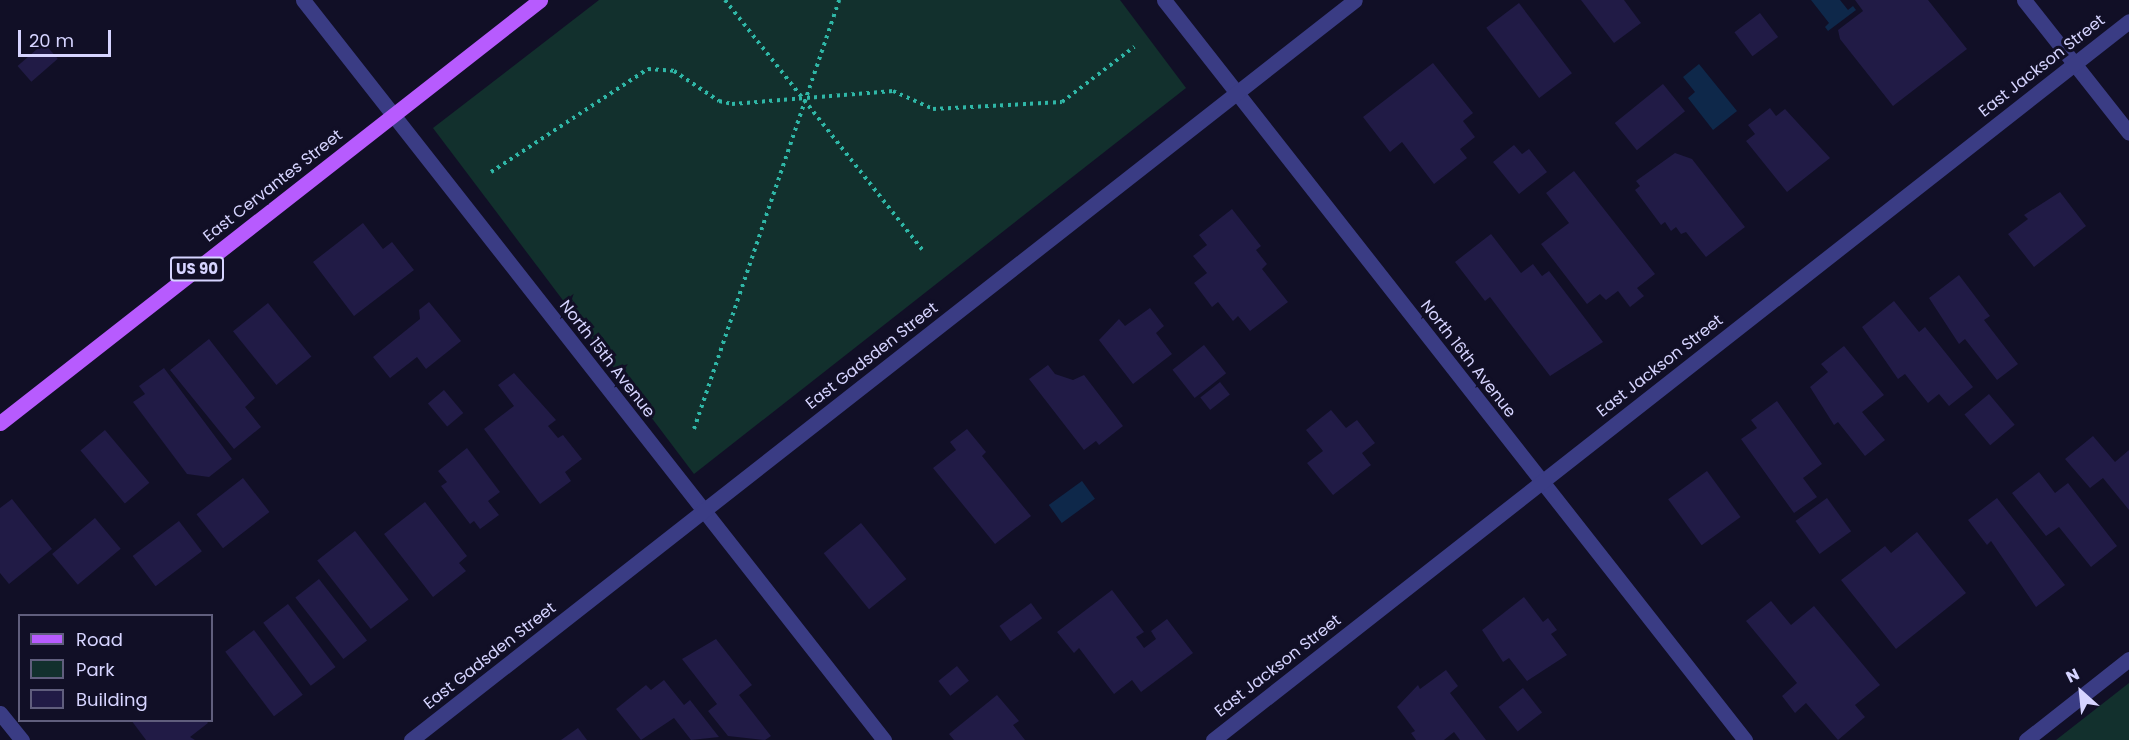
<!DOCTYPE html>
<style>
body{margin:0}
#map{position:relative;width:2129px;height:740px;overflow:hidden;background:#110f26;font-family:Poppins,sans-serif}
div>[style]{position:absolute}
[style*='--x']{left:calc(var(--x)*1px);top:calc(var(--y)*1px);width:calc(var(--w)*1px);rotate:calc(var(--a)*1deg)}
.green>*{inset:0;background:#12302d}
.water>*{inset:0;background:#0e284a;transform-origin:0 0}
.building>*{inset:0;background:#211b46;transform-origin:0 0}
.path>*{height:4px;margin-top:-2px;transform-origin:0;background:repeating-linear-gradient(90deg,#2fb7a7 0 3px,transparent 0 7.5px)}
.minor>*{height:15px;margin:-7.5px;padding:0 7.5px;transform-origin:7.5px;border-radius:7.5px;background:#3a3c84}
.major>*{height:15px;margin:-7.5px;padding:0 7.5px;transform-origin:7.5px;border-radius:7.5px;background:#b75bfe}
span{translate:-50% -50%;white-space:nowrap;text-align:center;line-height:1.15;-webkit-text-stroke:6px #110f26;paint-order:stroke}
.shield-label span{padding:2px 4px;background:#110f26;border:2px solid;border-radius:4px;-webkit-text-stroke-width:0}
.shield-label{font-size:15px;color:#d6d4ff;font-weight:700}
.street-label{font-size:16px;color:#d6d4ff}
.legend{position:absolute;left:18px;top:614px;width:195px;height:108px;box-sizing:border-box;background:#110f26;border:2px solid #605e7d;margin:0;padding:8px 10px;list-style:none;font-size:18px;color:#d6d4ff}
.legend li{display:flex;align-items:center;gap:12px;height:30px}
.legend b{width:30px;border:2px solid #605e7d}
.north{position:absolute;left:2051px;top:662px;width:60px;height:60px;-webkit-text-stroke:4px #110f26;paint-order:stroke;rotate:333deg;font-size:16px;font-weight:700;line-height:24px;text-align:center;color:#d6d4ff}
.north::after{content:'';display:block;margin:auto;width:21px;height:27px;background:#d6d4ff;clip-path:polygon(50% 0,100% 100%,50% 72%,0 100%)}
.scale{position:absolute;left:18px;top:30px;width:93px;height:27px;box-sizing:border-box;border:3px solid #d6d4ff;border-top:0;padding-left:8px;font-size:18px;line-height:21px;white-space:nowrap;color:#d6d4ff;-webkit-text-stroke:4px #110f26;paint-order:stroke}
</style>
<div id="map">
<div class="green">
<i style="clip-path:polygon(599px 0,1120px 0,1186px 88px,694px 474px,433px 128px)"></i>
<i style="clip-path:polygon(2129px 683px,2129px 740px,2056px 740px)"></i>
</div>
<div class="water">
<i style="clip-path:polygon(1811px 0,1840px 0,1848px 10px,1853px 6px,1856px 10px,1828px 31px,1825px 27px,1829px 23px)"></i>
<i style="clip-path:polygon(1699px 64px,1737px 111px,1713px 130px,1688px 98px,1695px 92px,1683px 77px)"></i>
<i style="left:1082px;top:481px;width:22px;height:41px;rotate:54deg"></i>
</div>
<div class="building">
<i style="clip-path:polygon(1581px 0,1624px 0,1641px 23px,1614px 43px)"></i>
<i style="clip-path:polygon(1855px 0,1928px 0,1967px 49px,1893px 106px,1840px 39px,1838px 30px,1863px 11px)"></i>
<i style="left:1519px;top:3px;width:88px;height:41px;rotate:53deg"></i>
<i style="left:1760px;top:13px;width:30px;height:32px;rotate:53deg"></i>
<i style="left:44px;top:43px;width:21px;height:35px;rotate:49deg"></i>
<i style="clip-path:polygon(1433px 63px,1473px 113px,1463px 121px,1475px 137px,1460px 149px,1467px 158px,1434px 184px,1402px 142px,1390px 152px,1363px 117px)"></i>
<i style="left:1663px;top:84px;width:35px;height:62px;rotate:51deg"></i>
<i style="clip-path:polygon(1770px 108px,1776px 116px,1785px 109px,1830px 158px,1787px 192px,1746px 141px,1755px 134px,1748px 125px)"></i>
<i style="clip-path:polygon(1514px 145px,1522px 154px,1529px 149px,1547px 172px,1519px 194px,1493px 162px)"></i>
<i style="clip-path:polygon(1675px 153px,1692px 159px,1745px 227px,1706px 257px,1686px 232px,1681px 234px,1676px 227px,1671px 231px,1665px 222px,1661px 225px,1635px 190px,1640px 186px,1636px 181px)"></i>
<i style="clip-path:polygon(1574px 171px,1655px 274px,1637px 288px,1644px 296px,1630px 307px,1618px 291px,1606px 300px,1600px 294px,1587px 304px,1541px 244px,1569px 223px,1546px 193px)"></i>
<i style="clip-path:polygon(2060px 192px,2086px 226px,2034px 267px,2008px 234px,2028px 219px,2024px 215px)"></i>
<i style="clip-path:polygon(1232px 209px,1261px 246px,1256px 250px,1267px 264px,1262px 269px,1288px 302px,1250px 331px,1238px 316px,1233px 321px,1218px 302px,1212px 307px,1194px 283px,1207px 273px,1193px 256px,1207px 245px,1199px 235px)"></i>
<i style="clip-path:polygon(363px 223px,383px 249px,392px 242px,414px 270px,354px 316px,313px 262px)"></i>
<i style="clip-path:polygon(1491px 234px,1521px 273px,1533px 264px,1542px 276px,1549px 271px,1603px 342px,1550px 376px,1490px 297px,1485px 301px,1455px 262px)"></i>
<i style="clip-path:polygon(1959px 275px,1990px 316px,1984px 320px,2018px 364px,1997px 380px,1965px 339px,1959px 344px,1929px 298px)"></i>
<i style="clip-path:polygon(1894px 301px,1919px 332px,1925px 327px,1973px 387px,1949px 406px,1939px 394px,1928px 403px,1905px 374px,1898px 379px,1862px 327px)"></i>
<i style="clip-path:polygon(429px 302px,461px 341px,426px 369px,417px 357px,390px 378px,373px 357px,420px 319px,419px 310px)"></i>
<i style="left:268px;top:303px;width:69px;height:45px;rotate:51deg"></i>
<i style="clip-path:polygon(1150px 308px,1164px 326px,1156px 333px,1172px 354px,1133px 384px,1099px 340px,1119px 319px,1125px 326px)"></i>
<i style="clip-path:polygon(209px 339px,255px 398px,245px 407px,261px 427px,234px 449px,170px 370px)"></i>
<i style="left:1204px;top:345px;width:36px;height:40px;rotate:52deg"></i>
<i style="clip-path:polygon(1844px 346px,1884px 395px,1862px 412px,1885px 440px,1865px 456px,1838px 422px,1834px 425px,1810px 387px,1828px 372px,1821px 364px)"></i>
<i style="clip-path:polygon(1048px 365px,1055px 374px,1073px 380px,1084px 375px,1123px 426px,1099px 445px,1096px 441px,1084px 450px,1029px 379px)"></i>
<i style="clip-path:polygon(164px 368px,232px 459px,209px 477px,187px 474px,133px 402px,145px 394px,139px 386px)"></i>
<i style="clip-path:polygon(514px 373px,556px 420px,548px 426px,558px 438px,563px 435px,582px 459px,565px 472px,571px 481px,540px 504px,484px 429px,514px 406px,498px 385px)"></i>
<i style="left:1220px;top:382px;width:16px;height:25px;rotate:52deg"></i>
<i style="left:444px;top:390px;width:30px;height:21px;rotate:50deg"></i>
<i style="left:1989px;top:394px;width:40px;height:32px;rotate:50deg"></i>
<i style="clip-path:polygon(1777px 401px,1822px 464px,1803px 478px,1817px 497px,1794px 513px,1741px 439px,1757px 428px,1751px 420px)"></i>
<i style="clip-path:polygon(1331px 410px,1346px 428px,1357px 420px,1375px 443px,1362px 453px,1371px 465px,1333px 495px,1307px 463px,1323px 451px,1306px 430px)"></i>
<i style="clip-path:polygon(967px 429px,986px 452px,982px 456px,1031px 516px,995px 544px,933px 468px,956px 450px,950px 442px)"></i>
<i style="left:105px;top:430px;width:69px;height:32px;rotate:50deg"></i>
<i style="clip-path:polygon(2093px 436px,2115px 462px,2129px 450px,2129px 510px,2103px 478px,2090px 488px,2065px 459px)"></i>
<i style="clip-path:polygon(467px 448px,500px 492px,488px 501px,499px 515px,480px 529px,474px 521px,470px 524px,441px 486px,447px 482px,438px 471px)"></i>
<i style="left:1707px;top:471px;width:57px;height:48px;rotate:54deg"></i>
<i style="clip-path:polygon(2039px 472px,2055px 493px,2068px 483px,2117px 546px,2091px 567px,2059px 527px,2046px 536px,2012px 493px)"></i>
<i style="left:243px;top:478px;width:43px;height:59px;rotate:52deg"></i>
<i style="left:1827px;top:498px;width:41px;height:39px;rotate:54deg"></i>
<i style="clip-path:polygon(1997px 498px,2065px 585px,2036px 607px,1991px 541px,1987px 545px,1968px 520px)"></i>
<i style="clip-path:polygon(12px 499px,52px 549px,9px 584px,0 573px,0 508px)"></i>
<i style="clip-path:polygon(425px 502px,467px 556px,459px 563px,466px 571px,433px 597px,384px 534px)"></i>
<i style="left:95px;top:518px;width:40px;height:56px;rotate:50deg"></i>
<i style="left:179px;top:521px;width:38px;height:58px;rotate:53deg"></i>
<i style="left:861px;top:523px;width:72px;height:48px;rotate:51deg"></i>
<i style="left:355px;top:531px;width:87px;height:48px;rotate:52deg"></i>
<i style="clip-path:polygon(1917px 532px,1966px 593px,1896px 649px,1841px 580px,1885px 546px,1891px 553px)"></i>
<i style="left:319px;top:579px;width:78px;height:30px;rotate:52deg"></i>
<i style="clip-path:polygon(1112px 590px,1144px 632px,1136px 637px,1144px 648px,1156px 639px,1151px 631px,1167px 619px,1193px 653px,1141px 692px,1132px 680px,1114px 694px,1079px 648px,1074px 653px,1057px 632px)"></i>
<i style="clip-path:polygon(1524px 597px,1543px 622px,1548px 618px,1557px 630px,1551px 634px,1567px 655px,1527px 681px,1509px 658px,1503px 662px,1482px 630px)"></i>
<i style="clip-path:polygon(1771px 601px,1791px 625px,1814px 606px,1880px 685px,1855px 705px,1865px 717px,1838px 740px,1806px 703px,1795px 713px,1782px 696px,1797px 683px,1746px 621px)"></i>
<i style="left:1031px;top:603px;width:19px;height:39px;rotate:54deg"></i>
<i style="left:288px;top:604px;width:79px;height:31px;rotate:53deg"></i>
<i style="left:254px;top:630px;width:81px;height:36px;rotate:53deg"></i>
<i style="clip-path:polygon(716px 639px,752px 685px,739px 695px,771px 736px,765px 740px,728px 736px,708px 711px,717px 704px,682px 659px)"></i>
<i style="left:957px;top:666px;width:19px;height:24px;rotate:51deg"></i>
<i style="clip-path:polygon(1446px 670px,1458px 686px,1450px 693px,1486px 740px,1460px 740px,1454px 732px,1444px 740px,1416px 740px,1411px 733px,1415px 731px,1397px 707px,1418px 685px,1420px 689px)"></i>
<i style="clip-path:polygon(664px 680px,684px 705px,690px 700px,719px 737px,691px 740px,674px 718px,641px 740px,616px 709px,646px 685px,651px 690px)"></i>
<i style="left:1523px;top:688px;width:31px;height:31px;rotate:52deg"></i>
<i style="clip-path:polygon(997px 695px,1019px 721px,1013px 725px,1025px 740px,954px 740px,949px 734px)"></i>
<i style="clip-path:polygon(131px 720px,206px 720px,208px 723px,190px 737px,195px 740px,146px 740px)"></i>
<i style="clip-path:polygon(578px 728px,587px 740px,561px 740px)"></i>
</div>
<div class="path">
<i style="--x:725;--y:0;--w:318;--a:51.7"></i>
<i style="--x:491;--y:172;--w:188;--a:-33.3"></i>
<i style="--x:648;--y:69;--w:26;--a:4"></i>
<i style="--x:674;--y:71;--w:54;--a:33.7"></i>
<i style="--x:719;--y:101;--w:13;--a:13"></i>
<i style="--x:732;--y:104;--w:162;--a:-4.6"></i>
<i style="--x:893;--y:91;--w:44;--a:24.2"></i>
<i style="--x:933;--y:109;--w:129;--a:-3.1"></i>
<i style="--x:1062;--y:102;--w:91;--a:-37.4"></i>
<i style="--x:694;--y:429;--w:453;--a:-71.3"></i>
</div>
<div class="minor">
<i style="--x:303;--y:0;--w:941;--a:51.86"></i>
<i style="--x:1164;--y:0;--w:941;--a:51.86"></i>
<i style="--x:2024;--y:0;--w:169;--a:51.7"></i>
<i style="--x:0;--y:713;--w:35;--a:51"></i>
<i style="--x:411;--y:740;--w:1199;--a:-38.09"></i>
<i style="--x:1213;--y:740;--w:1164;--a:-38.13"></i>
<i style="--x:2026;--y:740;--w:131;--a:-38.2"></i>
</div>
<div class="major">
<i style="--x:0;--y:423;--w:686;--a:-38.07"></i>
</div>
<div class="shield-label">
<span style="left:197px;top:269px">US 90</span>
</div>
<div class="street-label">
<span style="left:2042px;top:66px;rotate:-38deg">East Jackson Street</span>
<span style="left:273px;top:186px;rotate:-38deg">East Cervantes Street</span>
<span style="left:872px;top:356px;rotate:-38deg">East Gadsden Street</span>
<span style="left:607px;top:359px;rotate:52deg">North 15th Avenue</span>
<span style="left:1468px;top:359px;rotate:52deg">North 16th Avenue</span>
<span style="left:1660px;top:366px;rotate:-38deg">East Jackson Street</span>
<span style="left:490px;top:656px;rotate:-38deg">East Gadsden Street</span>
<span style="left:1278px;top:666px;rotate:-38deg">East Jackson Street</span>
</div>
<ul class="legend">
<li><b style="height:8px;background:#b75bfe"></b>Road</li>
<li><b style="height:16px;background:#12302d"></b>Park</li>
<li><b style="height:16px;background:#211b46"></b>Building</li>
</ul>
<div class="north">N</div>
<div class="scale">20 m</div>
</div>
